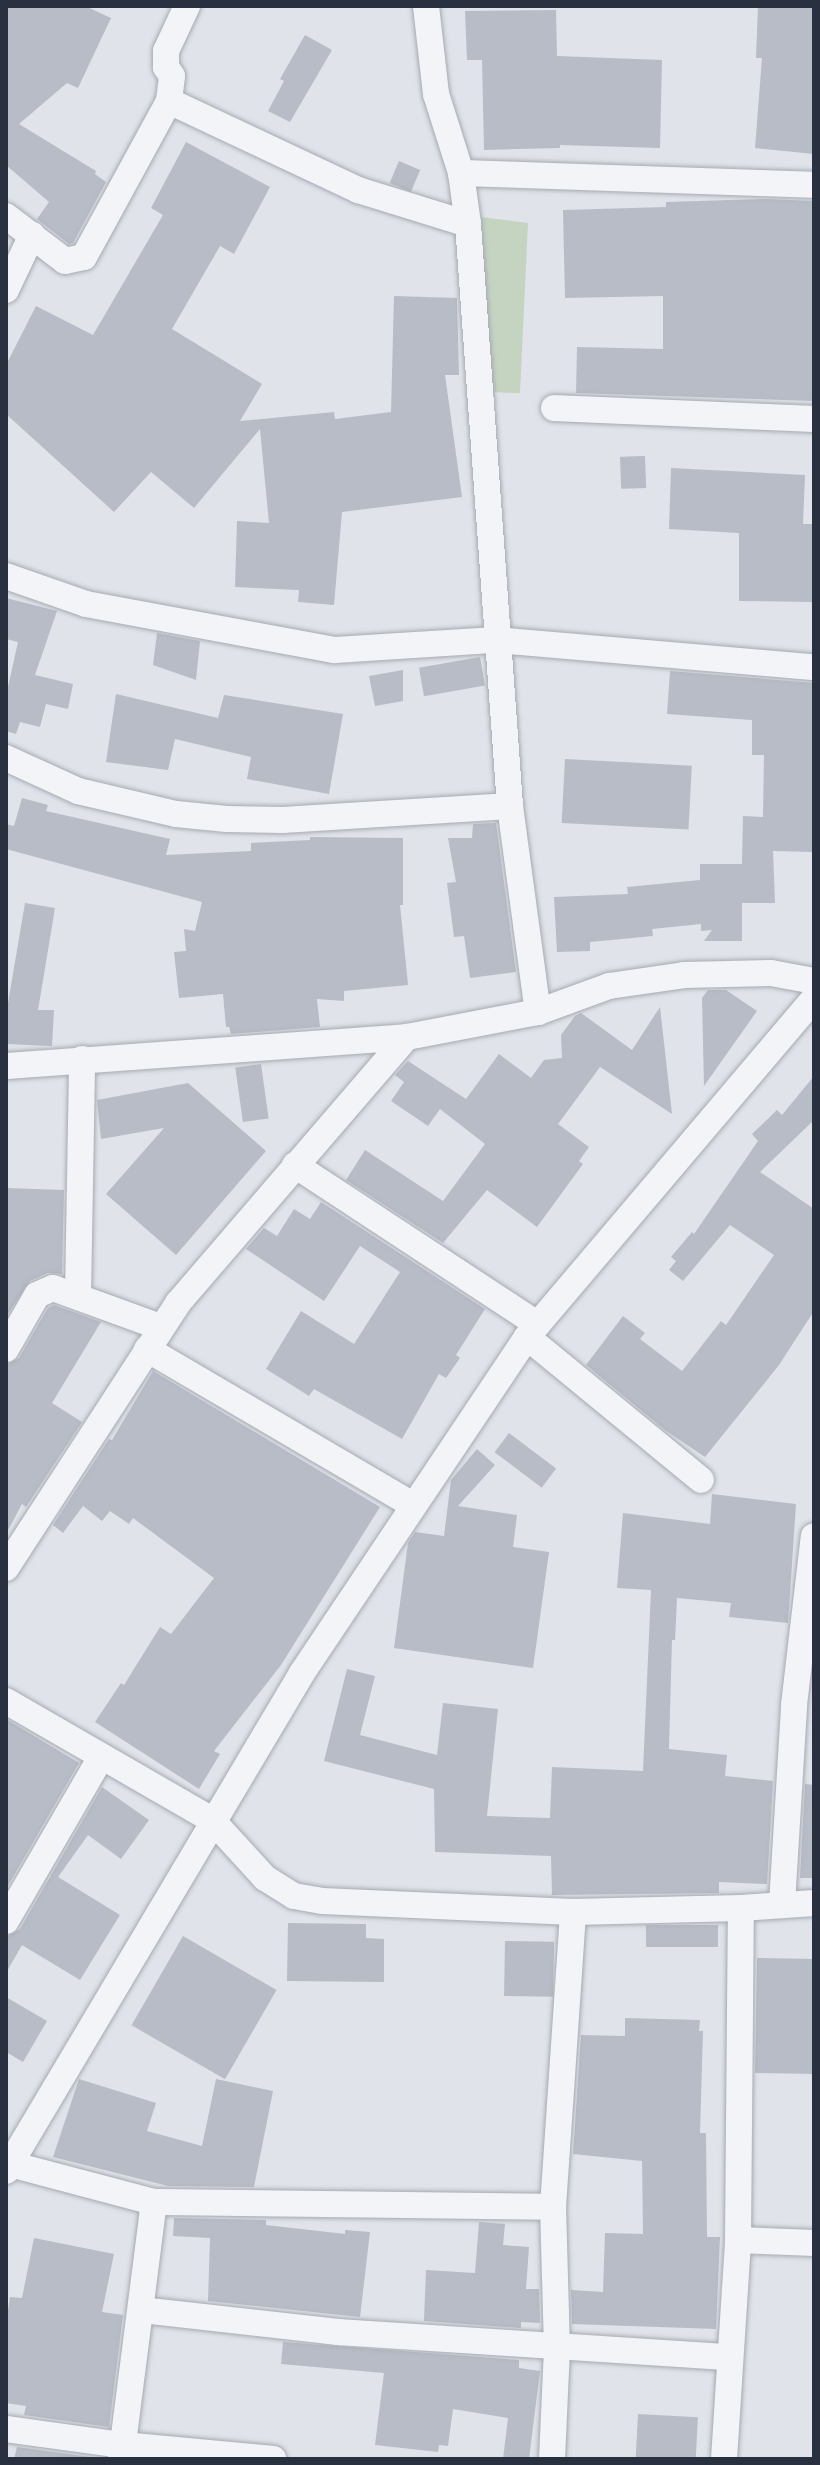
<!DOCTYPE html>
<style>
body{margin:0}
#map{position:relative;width:820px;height:2465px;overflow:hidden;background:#e0e3e9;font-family:Ubuntu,sans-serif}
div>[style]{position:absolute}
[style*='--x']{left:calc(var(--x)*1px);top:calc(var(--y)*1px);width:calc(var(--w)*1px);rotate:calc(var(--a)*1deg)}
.green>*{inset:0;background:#c5d3c1}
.building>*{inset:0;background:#b7bcc6;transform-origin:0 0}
.roads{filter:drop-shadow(0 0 2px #a5aab3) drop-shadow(0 0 2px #a5aab3)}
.street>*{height:26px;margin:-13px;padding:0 13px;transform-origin:13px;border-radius:13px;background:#f3f4f7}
span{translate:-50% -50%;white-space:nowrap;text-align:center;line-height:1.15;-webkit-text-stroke:7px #f0f2f6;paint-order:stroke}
.frame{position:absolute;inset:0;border:8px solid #293140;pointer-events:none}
</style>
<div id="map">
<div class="green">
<i style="clip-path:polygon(473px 216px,528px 223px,520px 393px,486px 392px)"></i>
</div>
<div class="building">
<i style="clip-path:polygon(6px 6px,85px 6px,111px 18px,78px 88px,67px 83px,19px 124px,96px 171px,95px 174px,106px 182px,73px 243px,69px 244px,37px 219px,49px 202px,6px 165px)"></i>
<i style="clip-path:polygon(758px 6px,814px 6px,814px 154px,755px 148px,762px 58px,756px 58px)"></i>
<i style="clip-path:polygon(556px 10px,557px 56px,662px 60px,660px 148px,560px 145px,560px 148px,484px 150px,482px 60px,467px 60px,465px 11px)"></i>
<i style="clip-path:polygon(305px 35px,332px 50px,290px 122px,268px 111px,284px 81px,280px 79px)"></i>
<i style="clip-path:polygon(186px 142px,270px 187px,234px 254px,220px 246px,172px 329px,262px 384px,240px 421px,334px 412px,335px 419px,391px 412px,394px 296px,457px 298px,459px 375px,445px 375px,462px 497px,342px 512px,334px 605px,298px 602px,299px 590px,235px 587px,237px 521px,269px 523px,260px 429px,194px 508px,151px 472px,114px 512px,6px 414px,6px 365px,36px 306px,93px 335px,163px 215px,151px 208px)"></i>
<i style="left:399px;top:161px;width:23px;height:24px;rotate:23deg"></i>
<i style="clip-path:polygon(766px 199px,814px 201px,814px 401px,576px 393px,577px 347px,663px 349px,663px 296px,565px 298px,563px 210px,666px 207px,666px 202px)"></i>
<i style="left:645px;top:456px;width:32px;height:25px;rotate:88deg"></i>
<i style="clip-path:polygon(671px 468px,805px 475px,803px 524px,814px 524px,814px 602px,739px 601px,739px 533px,669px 529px)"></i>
<i style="clip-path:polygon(6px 598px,57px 611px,35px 675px,73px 684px,68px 709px,46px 704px,40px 727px,20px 722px,16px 734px,6px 731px,6px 696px,18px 642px,6px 639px)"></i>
<i style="clip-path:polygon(157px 633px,200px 641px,196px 680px,153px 665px)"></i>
<i style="left:480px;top:657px;width:29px;height:62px;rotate:80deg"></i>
<i style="clip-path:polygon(403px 670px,403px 701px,375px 706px,369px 676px)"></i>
<i style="clip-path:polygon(670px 671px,814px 683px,814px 852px,773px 851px,775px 903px,742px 903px,742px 941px,704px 941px,712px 930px,701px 931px,701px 924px,652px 929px,653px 936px,590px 942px,590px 951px,557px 952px,554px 897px,628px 894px,627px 887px,700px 880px,700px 864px,742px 864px,743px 816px,763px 817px,764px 755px,752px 755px,752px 720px,667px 714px)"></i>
<i style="clip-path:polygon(116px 694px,218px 718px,224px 695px,343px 714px,329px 794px,247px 779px,251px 757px,175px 739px,168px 770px,106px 762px)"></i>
<i style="left:565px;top:759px;width:127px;height:64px;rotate:3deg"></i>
<i style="clip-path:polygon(22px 798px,48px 805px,46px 811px,170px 839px,166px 855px,251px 851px,251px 843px,310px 840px,310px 837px,403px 838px,403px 905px,400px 905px,408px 985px,344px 991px,344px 1001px,317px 999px,320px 1027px,231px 1034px,229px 1027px,226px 1027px,223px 994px,179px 998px,174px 952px,186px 951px,184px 929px,195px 931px,202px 902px,6px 849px,6px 824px,14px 826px)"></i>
<i style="clip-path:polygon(496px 823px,516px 972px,470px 978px,464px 936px,454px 937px,447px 883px,456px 882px,448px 838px,472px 838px,473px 824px)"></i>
<i style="clip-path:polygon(25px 903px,55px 908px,38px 1010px,54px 1010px,52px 1046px,6px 1044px,8px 1003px)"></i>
<i style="clip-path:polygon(708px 990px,726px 990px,757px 1011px,704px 1086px,702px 998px)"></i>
<i style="clip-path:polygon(660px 1007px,672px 1114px,600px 1067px,558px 1124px,589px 1147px,579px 1161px,583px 1164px,537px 1227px,487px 1190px,443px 1243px,346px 1180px,365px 1150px,443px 1201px,485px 1144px,440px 1109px,428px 1126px,391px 1101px,404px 1082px,395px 1075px,408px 1061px,466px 1099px,499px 1054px,531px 1078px,544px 1060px,562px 1058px,561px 1035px,575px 1016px,581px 1013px,632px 1050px)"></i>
<i style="left:261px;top:1064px;width:55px;height:26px;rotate:82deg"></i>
<i style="clip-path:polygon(814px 1076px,814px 1120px,760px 1172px,814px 1209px,814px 1311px,779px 1365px,705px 1457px,665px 1430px,586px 1365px,623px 1316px,645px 1333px,640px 1339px,682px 1371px,721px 1321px,726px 1325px,774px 1255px,730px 1225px,683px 1281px,669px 1270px,676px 1261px,671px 1257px,692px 1232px,694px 1234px,758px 1141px,752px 1134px,777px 1110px,782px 1115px)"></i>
<i style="clip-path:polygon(188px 1083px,266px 1151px,176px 1255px,106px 1194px,164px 1128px,101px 1139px,97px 1100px)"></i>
<i style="clip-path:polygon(6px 1188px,64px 1190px,62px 1274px,48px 1273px,30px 1281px,6px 1317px)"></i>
<i style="clip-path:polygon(321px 1202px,485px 1309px,456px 1355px,460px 1358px,446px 1378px,439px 1374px,402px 1439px,314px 1389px,309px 1396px,266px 1369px,301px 1311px,354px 1344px,400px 1272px,360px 1246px,324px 1301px,246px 1249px,264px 1228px,277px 1236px,294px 1209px,310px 1219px)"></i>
<i style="clip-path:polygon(54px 1305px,101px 1322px,52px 1403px,82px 1422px,26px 1507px,22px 1504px,6px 1534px,6px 1365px,19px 1358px,48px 1308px)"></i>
<i style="clip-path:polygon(153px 1371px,380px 1507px,281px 1665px,214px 1751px,220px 1754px,199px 1789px,95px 1722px,121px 1683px,124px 1685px,160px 1627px,171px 1634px,214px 1578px,133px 1518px,129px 1524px,110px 1511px,102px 1521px,83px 1506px,63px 1533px,53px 1525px,109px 1439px,112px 1440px)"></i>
<i style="left:509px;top:1433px;width:59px;height:24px;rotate:37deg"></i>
<i style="clip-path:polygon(477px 1449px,495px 1465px,458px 1506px,517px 1515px,513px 1547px,549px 1552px,533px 1668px,394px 1648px,408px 1543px,415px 1532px,444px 1536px,451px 1480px)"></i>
<i style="clip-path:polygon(712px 1494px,796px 1504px,788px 1623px,729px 1617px,731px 1603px,677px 1598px,675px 1640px,672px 1640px,669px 1749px,727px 1755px,725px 1776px,773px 1781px,767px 1884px,719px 1882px,719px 1893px,552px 1895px,551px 1856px,435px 1852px,434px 1789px,324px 1761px,347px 1669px,375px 1676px,360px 1735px,437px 1755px,443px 1703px,498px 1709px,487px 1816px,550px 1818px,552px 1767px,643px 1771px,651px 1590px,617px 1588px,623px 1513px,710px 1524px)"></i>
<i style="clip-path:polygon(6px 1719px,79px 1763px,6px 1889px)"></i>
<i style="clip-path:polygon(805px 1784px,814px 1785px,814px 1878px,800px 1878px)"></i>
<i style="clip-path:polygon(102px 1787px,149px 1820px,121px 1859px,88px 1835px,58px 1877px,120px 1915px,80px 1980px,22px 1945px,6px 1973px,6px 1937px,20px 1929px)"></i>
<i style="clip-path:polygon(288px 1923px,366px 1924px,366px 1938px,384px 1939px,384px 1982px,287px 1981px)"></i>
<i style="left:718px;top:1925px;width:22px;height:72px;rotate:90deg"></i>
<i style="left:183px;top:1936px;width:108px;height:103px;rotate:30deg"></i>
<i style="left:505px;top:1941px;width:49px;height:55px;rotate:1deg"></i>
<i style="left:757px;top:1958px;width:57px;height:115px;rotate:1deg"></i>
<i style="clip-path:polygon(6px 1997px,47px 2021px,23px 2062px,6px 2052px)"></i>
<i style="clip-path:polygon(625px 2018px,700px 2020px,699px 2031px,703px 2031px,700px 2133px,706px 2133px,707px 2237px,720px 2237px,716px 2329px,572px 2324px,571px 2290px,603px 2292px,605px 2233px,643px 2234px,642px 2161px,573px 2154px,581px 2035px,625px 2036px)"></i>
<i style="clip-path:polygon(79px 2079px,156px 2103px,147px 2131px,202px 2146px,216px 2079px,273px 2091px,254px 2187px,168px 2186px,53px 2157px)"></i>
<i style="clip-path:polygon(174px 2218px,266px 2220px,266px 2225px,345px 2234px,345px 2230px,370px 2232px,360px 2317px,208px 2301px,210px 2238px,173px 2236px)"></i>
<i style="clip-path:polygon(479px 2222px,505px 2224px,503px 2245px,529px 2247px,526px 2289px,539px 2289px,540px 2323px,521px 2322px,521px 2328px,424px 2321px,426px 2270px,475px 2273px)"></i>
<i style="clip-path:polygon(34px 2238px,114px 2254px,102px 2312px,123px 2315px,109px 2427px,24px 2415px,26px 2406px,6px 2403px,6px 2324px,10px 2297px,22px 2298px)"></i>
<i style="clip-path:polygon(283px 2342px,519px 2360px,519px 2368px,540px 2371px,529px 2459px,503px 2459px,508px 2418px,453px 2409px,448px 2446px,439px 2445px,438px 2452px,375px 2445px,384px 2373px,281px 2364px)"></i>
<i style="left:638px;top:2414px;width:60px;height:45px;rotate:3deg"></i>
<i style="clip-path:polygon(17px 2447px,105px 2459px,14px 2459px)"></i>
</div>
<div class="roads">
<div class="street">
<i style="--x:426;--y:6;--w:89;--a:83.5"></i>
<i style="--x:436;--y:94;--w:83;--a:72.4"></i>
<i style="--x:461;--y:173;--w:51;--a:82.2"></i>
<i style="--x:468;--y:224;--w:584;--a:85.87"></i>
<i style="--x:510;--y:806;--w:208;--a:82.3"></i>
<i style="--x:169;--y:101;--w:209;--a:25.2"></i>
<i style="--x:358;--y:190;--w:115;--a:17.2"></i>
<i style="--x:461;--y:173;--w:353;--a:1.9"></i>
<i style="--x:6;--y:216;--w:74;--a:37.3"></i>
<i style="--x:65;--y:261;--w:19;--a:-12"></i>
<i style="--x:84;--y:257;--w:178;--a:-61.4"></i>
<i style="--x:169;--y:101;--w:25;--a:-83"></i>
<i style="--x:172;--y:76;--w:11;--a:-124"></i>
<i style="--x:166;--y:67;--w:16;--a:-90"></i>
<i style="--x:166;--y:51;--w:50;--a:-65"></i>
<i style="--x:6;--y:290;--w:61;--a:-64.7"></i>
<i style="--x:554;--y:408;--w:260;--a:2.4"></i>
<i style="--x:6;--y:576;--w:85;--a:19.3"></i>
<i style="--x:86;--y:604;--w:253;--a:10.5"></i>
<i style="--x:335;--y:650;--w:161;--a:-3.6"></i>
<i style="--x:496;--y:640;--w:319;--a:4.9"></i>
<i style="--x:6;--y:758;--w:79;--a:24.6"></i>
<i style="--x:78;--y:791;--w:101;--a:13.2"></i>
<i style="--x:176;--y:814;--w:51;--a:5.6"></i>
<i style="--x:227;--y:819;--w:56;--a:1"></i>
<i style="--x:283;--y:820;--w:227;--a:-3.5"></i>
<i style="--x:6;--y:1066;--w:402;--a:-4.1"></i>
<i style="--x:407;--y:1037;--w:133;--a:-10.8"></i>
<i style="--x:538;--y:1012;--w:76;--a:-20.1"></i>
<i style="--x:609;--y:986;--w:76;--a:-8.3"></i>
<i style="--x:684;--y:975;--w:87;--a:-1.3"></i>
<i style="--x:771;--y:973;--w:44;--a:10.5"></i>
<i style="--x:295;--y:1165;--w:290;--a:33.3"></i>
<i style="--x:78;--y:1296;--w:237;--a:-89"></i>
<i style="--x:527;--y:1337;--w:225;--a:39.4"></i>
<i style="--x:6;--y:1349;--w:62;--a:-60.1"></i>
<i style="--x:37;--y:1295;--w:17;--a:-24"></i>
<i style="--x:53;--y:1288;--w:114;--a:20"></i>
<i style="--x:147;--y:1349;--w:308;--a:30.4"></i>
<i style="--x:6;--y:1568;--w:316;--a:-57"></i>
<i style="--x:178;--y:1303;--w:351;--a:-49.3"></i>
<i style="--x:6;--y:1701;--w:238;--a:30"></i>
<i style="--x:212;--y:1820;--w:79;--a:47.6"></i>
<i style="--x:265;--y:1878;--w:34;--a:32"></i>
<i style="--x:294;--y:1896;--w:28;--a:10"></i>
<i style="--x:322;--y:1901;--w:251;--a:2.5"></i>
<i style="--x:573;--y:1912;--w:168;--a:-1.4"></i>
<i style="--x:741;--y:1908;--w:73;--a:-3.9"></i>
<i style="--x:782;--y:1904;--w:199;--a:-86.5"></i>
<i style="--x:794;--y:1705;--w:170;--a:-83.3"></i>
<i style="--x:6;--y:1921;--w:190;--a:-59.9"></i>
<i style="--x:10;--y:2164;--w:149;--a:14.8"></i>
<i style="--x:154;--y:2202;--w:399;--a:0.7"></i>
<i style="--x:6;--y:2171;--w:579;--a:-59.27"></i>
<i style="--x:302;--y:1673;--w:404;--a:-56.2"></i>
<i style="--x:527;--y:1337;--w:443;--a:-49.7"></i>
<i style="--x:738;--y:2240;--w:76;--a:2.3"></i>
<i style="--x:142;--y:2310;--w:198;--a:6.4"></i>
<i style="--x:339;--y:2332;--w:390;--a:3.7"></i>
<i style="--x:6;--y:2429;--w:118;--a:7.8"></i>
<i style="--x:123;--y:2445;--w:151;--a:5.3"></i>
<i style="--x:121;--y:2459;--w:259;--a:-82.7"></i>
<i style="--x:552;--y:2459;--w:110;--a:-87.4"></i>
<i style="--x:557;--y:2349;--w:142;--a:-91.6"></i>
<i style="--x:553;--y:2207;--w:296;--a:-86.1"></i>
<i style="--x:724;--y:2459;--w:219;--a:-86.3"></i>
<i style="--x:738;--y:2240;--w:332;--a:-89.5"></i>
</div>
</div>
<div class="frame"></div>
</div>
